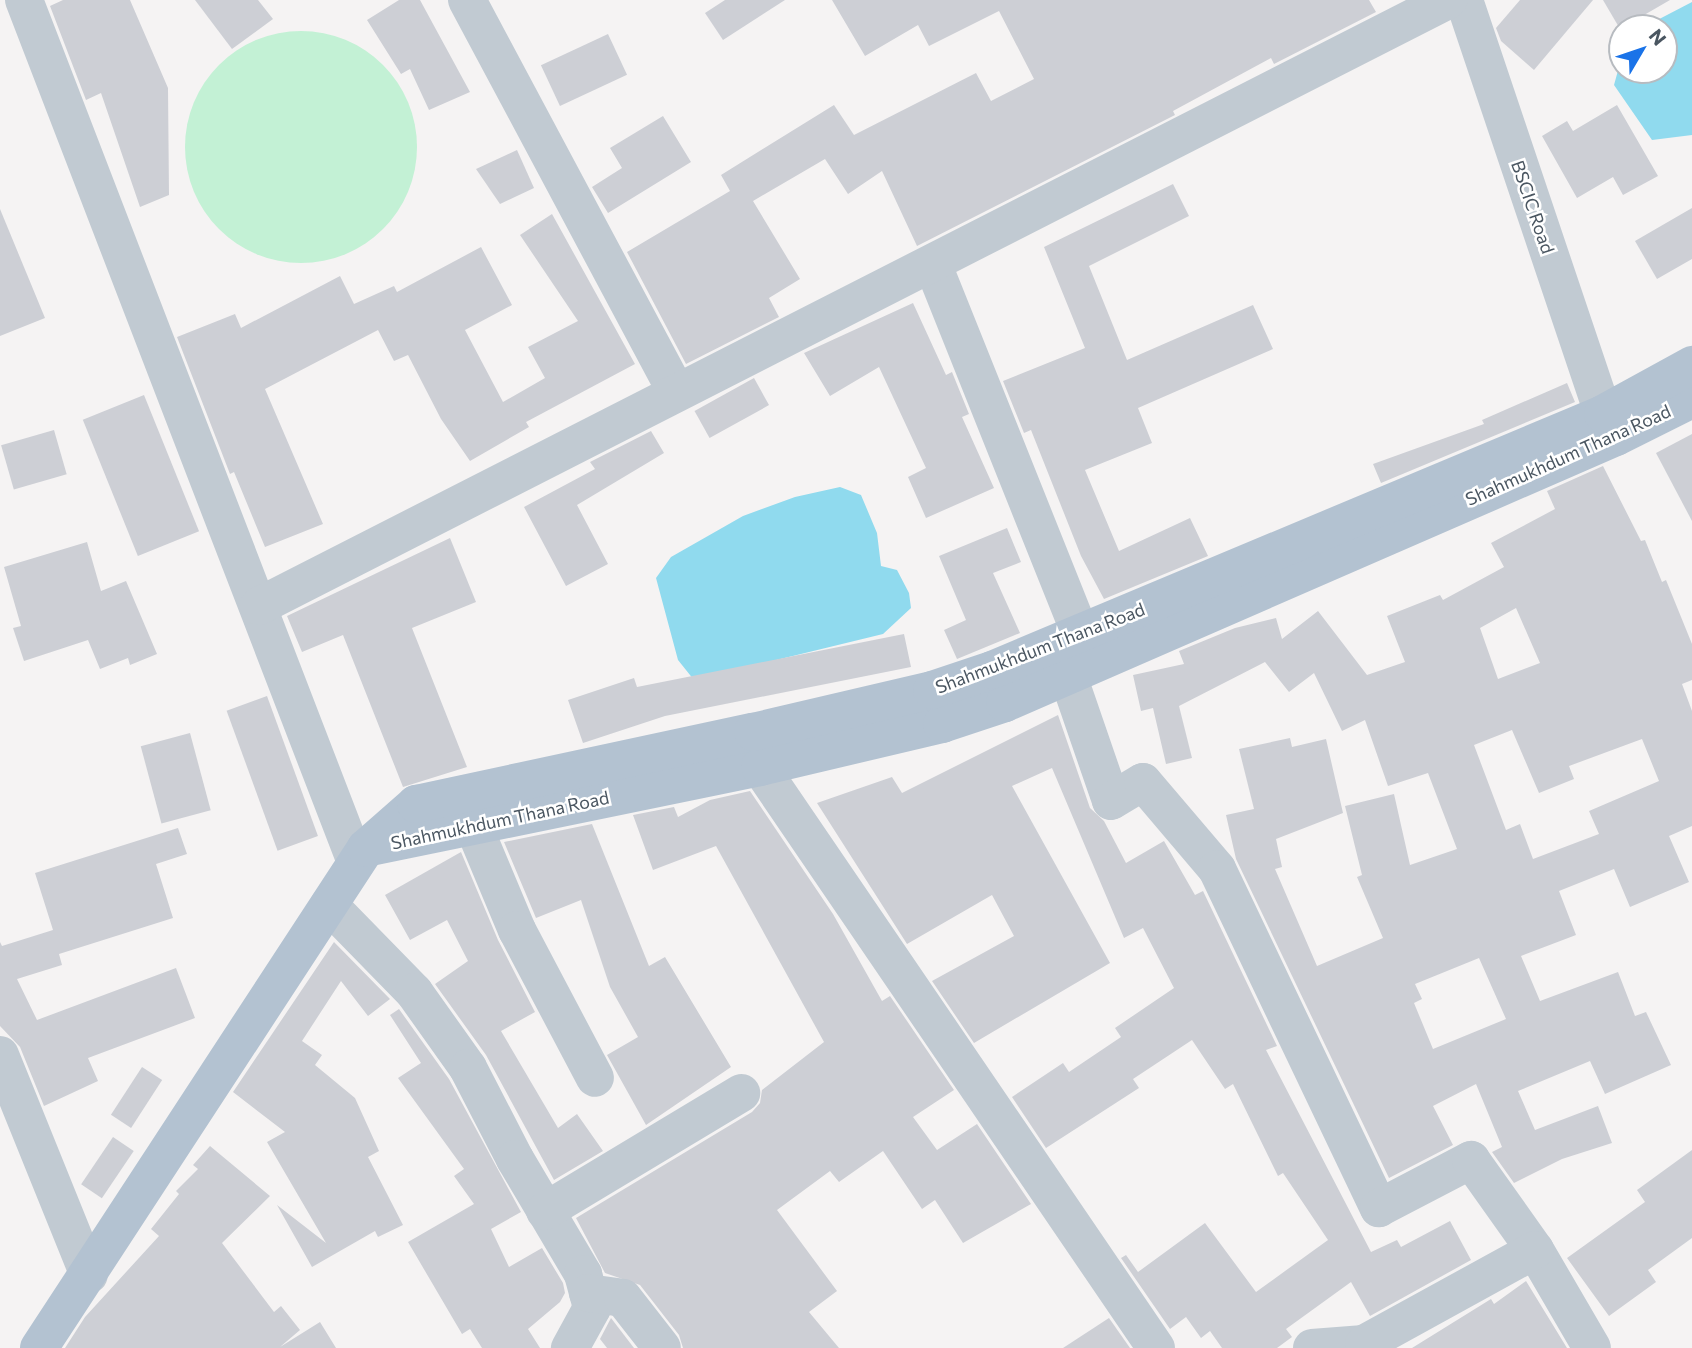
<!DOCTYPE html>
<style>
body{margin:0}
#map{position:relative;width:1692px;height:1348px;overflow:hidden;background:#f5f3f3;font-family:Commissioner,sans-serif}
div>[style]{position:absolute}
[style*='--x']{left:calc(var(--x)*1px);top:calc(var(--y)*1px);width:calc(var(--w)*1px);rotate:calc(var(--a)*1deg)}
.green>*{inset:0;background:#c3f1d5}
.round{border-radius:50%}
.water>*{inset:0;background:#90daee}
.building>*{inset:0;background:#cdcfd5;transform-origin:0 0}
.minor>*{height:38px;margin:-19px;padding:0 19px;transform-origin:19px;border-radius:19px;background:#c1cad2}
.major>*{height:38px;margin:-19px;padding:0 19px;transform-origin:19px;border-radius:19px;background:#b3c2d1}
span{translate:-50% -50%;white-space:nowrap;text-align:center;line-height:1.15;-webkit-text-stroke:5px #fff;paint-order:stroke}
.street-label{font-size:18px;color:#4a5661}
.north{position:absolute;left:1608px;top:14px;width:70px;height:70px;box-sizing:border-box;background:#fff;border:2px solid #b7bbc0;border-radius:50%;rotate:51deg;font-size:19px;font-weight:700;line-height:28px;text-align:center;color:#4a5661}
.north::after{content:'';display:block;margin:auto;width:24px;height:32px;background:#1a73e8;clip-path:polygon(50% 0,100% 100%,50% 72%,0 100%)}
</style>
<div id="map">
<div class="green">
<i class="round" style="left:185px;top:31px;width:232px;height:232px"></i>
</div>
<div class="water">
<i style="clip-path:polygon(1692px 2px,1692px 135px,1652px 140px,1614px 85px,1622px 56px,1622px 70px,1664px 70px,1664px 28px,1642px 28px)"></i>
<i style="clip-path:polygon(840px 487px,861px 495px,877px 533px,881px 566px,897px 570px,909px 593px,911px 608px,883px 634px,694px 680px,678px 660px,656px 578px,671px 557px,743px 516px,795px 497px)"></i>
</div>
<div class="building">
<i style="clip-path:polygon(63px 0,130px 0,168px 88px,169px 195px,140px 207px,101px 93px,86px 100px,50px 6px)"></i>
<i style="clip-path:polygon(195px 0,258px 0,273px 19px,232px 49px)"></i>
<i style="clip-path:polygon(399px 0,420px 0,470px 92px,429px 110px,410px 69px,401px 74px,367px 20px)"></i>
<i style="clip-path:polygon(725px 0,785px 0,723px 40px,705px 13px)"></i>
<i style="clip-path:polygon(832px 0,1369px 0,1376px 12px,1274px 64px,1271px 58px,1173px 111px,1175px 115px,917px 246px,882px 171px,848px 194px,825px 159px,753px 201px,800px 279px,769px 298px,779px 317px,686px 364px,627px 252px,730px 191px,721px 175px,834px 105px,854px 135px,976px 73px,991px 101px,1034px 79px,999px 11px,929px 46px,918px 25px,865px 56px)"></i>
<i style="clip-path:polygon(1520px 0,1593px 0,1534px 70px,1501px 41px,1496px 28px)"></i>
<i style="clip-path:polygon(1603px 0,1670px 0,1620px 29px)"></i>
<i style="left:608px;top:34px;width:45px;height:74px;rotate:65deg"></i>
<i style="clip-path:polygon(1617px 105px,1658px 176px,1623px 195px,1613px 177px,1577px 198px,1542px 136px,1567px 121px,1573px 131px)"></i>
<i style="clip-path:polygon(663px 116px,691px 162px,608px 213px,592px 187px,622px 168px,610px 148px)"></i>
<i style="clip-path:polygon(517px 150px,534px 188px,500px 204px,476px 169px)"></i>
<i style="clip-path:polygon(1173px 184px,1189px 216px,1089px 266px,1127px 360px,1253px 305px,1273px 349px,1138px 408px,1152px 443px,1085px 470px,1119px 551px,1190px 518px,1208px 556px,1104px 599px,1081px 556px,1031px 430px,1024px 433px,1003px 381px,1085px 348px,1044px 247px)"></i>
<i style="clip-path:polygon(1692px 208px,1692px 259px,1657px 279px,1635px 241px)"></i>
<i style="clip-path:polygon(0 209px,45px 318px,0 336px)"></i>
<i style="clip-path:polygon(552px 214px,635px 364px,526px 422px,529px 427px,470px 461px,441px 419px,408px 355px,394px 361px,378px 330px,265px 389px,323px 524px,265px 547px,234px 472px,230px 474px,177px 337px,235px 314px,241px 328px,340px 276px,354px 304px,394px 286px,397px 292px,481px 247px,512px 305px,465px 330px,503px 402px,545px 378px,528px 347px,578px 321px,520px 235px)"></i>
<i style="clip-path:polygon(913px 303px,946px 375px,952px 372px,969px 414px,962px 417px,994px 488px,926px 518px,908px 477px,926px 468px,879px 367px,830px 396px,804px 353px)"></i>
<i style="left:754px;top:378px;width:31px;height:68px;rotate:61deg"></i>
<i style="clip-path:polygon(1567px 383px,1575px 402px,1381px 483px,1373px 464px,1484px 424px,1482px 420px)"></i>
<i style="left:144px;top:395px;width:147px;height:66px;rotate:68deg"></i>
<i style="left:54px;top:430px;width:46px;height:55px;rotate:74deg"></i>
<i style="clip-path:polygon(651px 431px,664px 453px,577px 505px,608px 564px,566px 586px,524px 507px,595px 469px,590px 462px)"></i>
<i style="clip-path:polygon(1692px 434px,1692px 521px,1656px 453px)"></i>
<i style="clip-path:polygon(evenodd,1603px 466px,1641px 541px,1645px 540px,1662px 582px,1666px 580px,1692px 644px,1692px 680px,1682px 684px,1692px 711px,1692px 826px,1669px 836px,1689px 882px,1630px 907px,1614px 869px,1559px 891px,1576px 935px,1521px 956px,1540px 1001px,1618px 972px,1635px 1016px,1646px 1012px,1671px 1065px,1605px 1094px,1590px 1061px,1518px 1091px,1535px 1130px,1598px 1106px,1612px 1143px,1562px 1159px,1514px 1183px,1492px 1152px,1502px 1147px,1476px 1084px,1433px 1106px,1453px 1145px,1389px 1178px,1236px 859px,1226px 815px,1254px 809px,1239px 749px,1290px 738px,1292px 747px,1326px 739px,1343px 813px,1276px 839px,1282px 867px,1275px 869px,1317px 966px,1383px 938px,1357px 877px,1362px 875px,1345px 806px,1394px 794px,1410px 865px,1457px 849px,1428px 773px,1388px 786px,1365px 720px,1342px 731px,1314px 673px,1289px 692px,1265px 662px,1179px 706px,1192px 758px,1166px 764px,1153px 708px,1141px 711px,1133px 675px,1184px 664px,1179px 651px,1235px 628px,1276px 618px,1282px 639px,1318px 611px,1367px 675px,1405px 662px,1387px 616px,1440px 595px,1443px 600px,1504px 567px,1491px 543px,1555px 509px,1547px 491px,1603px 466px,1516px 608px,1540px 663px,1498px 679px,1480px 628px,1516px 608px,1603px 466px,1512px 730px,1539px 793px,1574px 779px,1569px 766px,1642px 739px,1659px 781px,1589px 811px,1599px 834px,1533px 859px,1520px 824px,1506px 830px,1474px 745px,1512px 730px,1603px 466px,1479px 958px,1506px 1019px,1433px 1049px,1414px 1003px,1422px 999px,1415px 984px,1479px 958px)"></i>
<i style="clip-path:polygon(1007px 528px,1021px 562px,993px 573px,1020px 633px,957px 659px,944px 630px,966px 620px,939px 556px)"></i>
<i style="clip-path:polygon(450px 538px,476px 602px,412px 628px,467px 767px,403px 787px,343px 635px,302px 652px,287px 616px)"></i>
<i style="clip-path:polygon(87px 542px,101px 591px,126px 581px,157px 654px,130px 665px,128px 658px,100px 669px,88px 640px,24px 661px,13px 628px,21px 626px,4px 567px)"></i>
<i style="clip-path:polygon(904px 634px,911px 667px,665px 716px,583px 743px,568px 700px,634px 678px,637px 687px)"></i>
<i style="left:267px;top:696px;width:149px;height:43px;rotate:70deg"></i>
<i style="clip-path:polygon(1058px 715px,1090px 808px,1104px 821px,1126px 863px,1164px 841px,1195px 895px,1203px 891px,1277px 1046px,1266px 1050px,1371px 1252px,1397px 1240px,1401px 1247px,1450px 1221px,1471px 1260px,1370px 1316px,1351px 1282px,1286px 1329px,1292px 1337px,1277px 1348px,1222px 1348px,1210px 1331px,1201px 1338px,1186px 1317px,1170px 1329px,1121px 1258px,1126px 1255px,1138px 1272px,1205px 1223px,1256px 1292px,1328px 1240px,1283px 1173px,1278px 1176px,1233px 1084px,1225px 1089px,1192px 1040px,1133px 1079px,1139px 1088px,1046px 1148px,1012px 1097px,1063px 1063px,1069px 1072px,1121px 1037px,1115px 1028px,1174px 988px,1143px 928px,1124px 938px,1052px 768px,1012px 786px,1110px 963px,974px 1043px,932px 981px,1014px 936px,992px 895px,907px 944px,817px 803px,892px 777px,902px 793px)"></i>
<i style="left:190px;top:733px;width:80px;height:51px;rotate:75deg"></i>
<i style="clip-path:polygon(750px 791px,833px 914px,882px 1001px,890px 996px,954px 1090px,913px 1117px,937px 1150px,977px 1124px,1031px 1204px,963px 1243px,935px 1200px,922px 1209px,883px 1151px,839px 1182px,830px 1171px,777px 1210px,837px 1291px,809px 1312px,839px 1348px,683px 1348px,679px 1335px,640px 1285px,605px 1273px,576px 1218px,752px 1112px,760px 1103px,762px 1090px,824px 1042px,716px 846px,653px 870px,633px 815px,674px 807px,678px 817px,710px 800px)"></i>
<i style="clip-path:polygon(592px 824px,649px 966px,665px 957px,731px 1067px,646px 1125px,607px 1055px,638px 1037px,610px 987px,581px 900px,536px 918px,504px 842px)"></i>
<i style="clip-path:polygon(178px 828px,187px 854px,156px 864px,173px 918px,59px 954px,62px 965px,17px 979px,37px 1020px,176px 968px,195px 1018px,88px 1058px,98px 1081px,44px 1106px,20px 1047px,0 1026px,0 942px,2px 946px,53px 930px,35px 873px)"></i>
<i style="clip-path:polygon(461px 852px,498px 940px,535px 1012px,501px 1031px,558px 1128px,577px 1114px,603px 1151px,554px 1180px,486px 1055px,435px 984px,468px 961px,447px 920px,410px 940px,385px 895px)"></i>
<i style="clip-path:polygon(334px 942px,390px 999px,368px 1016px,341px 981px,302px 1041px,322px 1055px,315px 1065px,355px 1098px,379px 1151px,368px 1157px,403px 1225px,378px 1237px,375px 1231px,312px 1267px,277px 1205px,326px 1243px,267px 1142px,285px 1132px,233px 1092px)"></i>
<i style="clip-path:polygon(399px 1009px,449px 1079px,521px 1212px,491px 1229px,509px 1267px,542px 1248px,563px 1283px,565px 1293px,560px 1302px,528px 1329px,540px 1348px,482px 1348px,470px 1329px,462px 1334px,408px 1242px,474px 1204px,454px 1176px,464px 1169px,398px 1078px,421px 1063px,390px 1015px)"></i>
<i style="left:142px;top:1067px;width:24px;height:57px;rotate:33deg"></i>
<i style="left:113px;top:1137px;width:25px;height:57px;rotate:34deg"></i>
<i style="clip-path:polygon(210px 1146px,270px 1196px,222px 1243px,274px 1312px,281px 1306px,300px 1330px,280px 1347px,320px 1322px,336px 1348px,65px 1348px,85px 1317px,159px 1236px,151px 1229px,179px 1194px,176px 1191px,198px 1169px,193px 1165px)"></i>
<i style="clip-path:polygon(1692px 1150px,1692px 1238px,1648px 1270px,1656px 1282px,1609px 1316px,1567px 1258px,1645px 1202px,1637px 1190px)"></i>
<i style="clip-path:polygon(1526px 1281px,1567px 1348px,1412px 1348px,1491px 1299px,1494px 1304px)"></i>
<i style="clip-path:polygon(611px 1318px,634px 1348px,607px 1348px,600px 1339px)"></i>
<i style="clip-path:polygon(1109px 1318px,1130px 1348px,1063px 1348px)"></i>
</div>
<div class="minor">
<i style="--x:24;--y:0;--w:924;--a:68.94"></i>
<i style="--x:467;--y:0;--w:443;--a:61.9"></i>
<i style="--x:1464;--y:0;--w:437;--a:71.4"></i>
<i style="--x:933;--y:265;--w:399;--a:68.2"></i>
<i style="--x:259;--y:606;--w:1335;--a:-27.01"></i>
<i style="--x:1067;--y:673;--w:135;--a:71"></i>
<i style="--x:1111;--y:801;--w:37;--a:-31"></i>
<i style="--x:1143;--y:782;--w:114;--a:49.6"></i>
<i style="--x:1217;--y:869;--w:376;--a:64.5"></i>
<i style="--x:1379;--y:1208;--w:104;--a:-27.6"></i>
<i style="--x:1471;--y:1160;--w:110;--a:54.6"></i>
<i style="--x:1535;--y:1250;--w:113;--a:59.8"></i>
<i style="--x:760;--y:767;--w:703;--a:55.72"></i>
<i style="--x:473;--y:825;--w:114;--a:67.3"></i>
<i style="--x:517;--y:930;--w:167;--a:62.2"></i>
<i style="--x:329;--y:905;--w:122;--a:45.7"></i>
<i style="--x:414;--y:992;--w:93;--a:54.6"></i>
<i style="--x:468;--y:1068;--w:102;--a:62.7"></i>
<i style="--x:515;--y:1159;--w:134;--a:59.4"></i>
<i style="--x:583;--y:1274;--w:35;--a:75"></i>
<i style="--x:592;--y:1308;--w:46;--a:118.8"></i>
<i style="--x:0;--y:1055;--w:237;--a:68"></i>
<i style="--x:545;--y:1211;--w:229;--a:-31"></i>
<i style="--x:588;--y:1293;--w:35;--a:8"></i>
<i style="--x:623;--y:1298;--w:63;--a:52"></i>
<i style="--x:1312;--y:1348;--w:52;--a:-4.4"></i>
<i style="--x:1364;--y:1344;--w:195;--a:-28.8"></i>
</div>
<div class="major">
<i style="--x:366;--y:848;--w:402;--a:-11.6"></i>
<i style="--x:760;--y:767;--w:187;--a:-13.3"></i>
<i style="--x:942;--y:724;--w:66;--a:-18.4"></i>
<i style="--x:1005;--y:703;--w:666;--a:-23.53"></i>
<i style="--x:1616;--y:437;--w:85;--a:-26.6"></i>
<i style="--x:39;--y:1348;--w:597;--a:-56.82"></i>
<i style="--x:366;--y:848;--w:67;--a:-41.3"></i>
<i style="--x:416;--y:804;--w:345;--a:-12.1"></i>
<i style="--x:753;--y:732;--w:184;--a:-13.2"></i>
<i style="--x:932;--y:690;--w:63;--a:-18.4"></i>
<i style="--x:992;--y:670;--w:662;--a:-22.73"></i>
<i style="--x:1603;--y:414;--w:102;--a:-28.8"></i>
</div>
<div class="street-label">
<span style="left:1533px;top:207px;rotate:71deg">BSCIC Road</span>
<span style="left:1568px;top:455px;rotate:-24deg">Shahmukhdum Thana Road</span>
<span style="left:1040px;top:648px;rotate:-21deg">Shahmukhdum Thana Road</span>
<span style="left:500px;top:820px;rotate:-12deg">Shahmukhdum Thana Road</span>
</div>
<div class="north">N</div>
</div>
